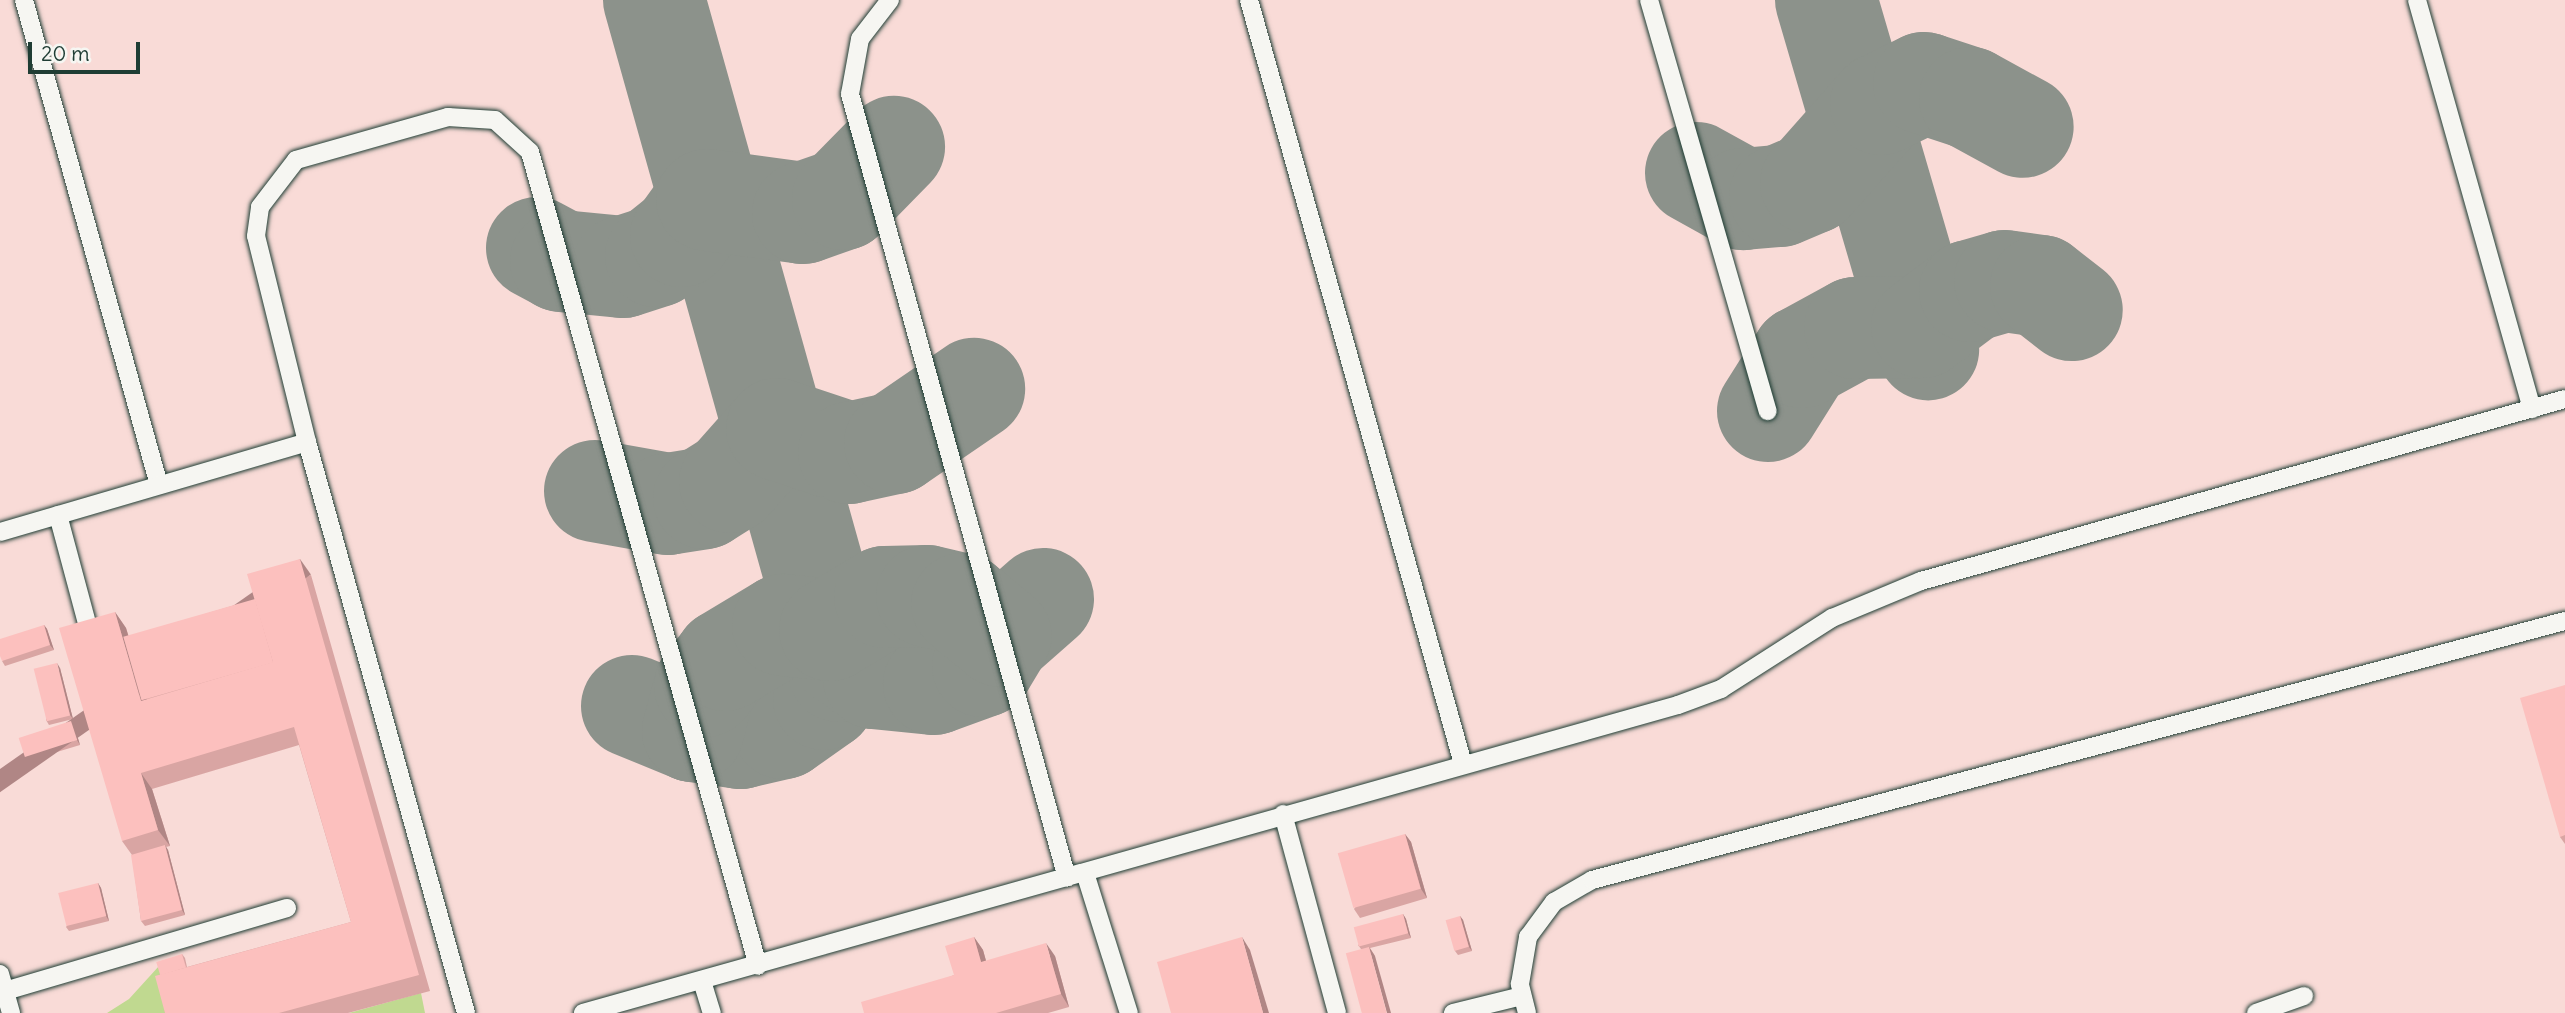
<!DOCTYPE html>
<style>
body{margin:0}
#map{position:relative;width:2565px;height:1013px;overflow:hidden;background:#f8e6e2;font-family:Delius,sans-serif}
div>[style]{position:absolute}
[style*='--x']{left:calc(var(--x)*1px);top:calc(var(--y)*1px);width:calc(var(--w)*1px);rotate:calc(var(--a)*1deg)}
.built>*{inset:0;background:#f9dbd7;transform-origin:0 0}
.green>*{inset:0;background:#c0d990}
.taxiway>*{height:102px;margin:-51px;padding:0 51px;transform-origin:51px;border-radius:51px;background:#8c928b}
.roads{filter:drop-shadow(0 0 2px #1f3d34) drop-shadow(0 0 2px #1f3d34)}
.service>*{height:18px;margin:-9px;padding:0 9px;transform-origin:9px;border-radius:9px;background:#f6f6f2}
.wall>*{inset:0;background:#d9a5a3}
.shaded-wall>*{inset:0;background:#b08685;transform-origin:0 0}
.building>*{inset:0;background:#fcc0be;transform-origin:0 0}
span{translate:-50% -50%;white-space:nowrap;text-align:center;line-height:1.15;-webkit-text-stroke:5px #f6f6f2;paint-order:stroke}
.scale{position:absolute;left:28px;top:42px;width:112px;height:32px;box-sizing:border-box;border:4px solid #1f3d34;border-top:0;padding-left:9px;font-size:21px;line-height:24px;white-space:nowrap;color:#1f3d34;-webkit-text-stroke:5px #f6f6f2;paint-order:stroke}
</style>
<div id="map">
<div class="built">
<i style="left:0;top:0;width:2565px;height:1013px"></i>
</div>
<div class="green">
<i style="clip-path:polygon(159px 966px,172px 1013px,107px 1013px,129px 999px)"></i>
<i style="clip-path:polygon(421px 993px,425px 1013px,349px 1013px)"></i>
</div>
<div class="taxiway">
<i style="--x:654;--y:0;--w:675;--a:74.36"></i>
<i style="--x:1826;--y:0;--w:364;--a:73.7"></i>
<i style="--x:1696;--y:173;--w:54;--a:29"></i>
<i style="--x:1743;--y:199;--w:37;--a:-5"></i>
<i style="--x:1780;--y:196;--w:34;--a:-23"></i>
<i style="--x:1811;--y:183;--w:106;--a:-48.5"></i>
<i style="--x:1881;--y:104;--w:48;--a:-26"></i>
<i style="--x:1924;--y:83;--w:48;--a:18.1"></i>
<i style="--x:1970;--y:98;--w:60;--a:28.7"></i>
<i style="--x:537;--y:248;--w:27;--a:28"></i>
<i style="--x:561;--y:261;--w:62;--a:5.5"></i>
<i style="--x:623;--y:267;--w:35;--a:-18"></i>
<i style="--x:656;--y:256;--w:32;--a:-39"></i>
<i style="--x:681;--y:236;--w:44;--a:-54.2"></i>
<i style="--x:707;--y:200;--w:97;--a:7.7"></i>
<i style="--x:803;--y:213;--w:42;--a:-19.3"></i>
<i style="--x:843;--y:199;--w:73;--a:-45.6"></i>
<i style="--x:1768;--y:411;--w:64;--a:-57.8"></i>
<i style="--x:1802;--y:357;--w:60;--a:-28.7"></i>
<i style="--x:1855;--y:328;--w:67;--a:-0.9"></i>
<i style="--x:1922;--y:327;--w:60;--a:-36.9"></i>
<i style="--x:1970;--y:291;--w:36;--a:-16"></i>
<i style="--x:2005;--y:281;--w:36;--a:8"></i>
<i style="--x:2041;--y:286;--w:39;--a:38"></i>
<i style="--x:595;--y:491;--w:74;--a:10.1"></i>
<i style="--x:668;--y:504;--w:36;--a:-9"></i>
<i style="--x:704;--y:498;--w:31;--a:-32"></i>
<i style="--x:730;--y:482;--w:71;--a:-48.4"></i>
<i style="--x:777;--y:429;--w:76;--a:18.4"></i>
<i style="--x:849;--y:453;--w:47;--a:-12.3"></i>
<i style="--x:895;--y:443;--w:96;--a:-34.4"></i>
<i style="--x:632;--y:706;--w:66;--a:22.3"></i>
<i style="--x:693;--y:731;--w:48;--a:8.5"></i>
<i style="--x:740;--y:738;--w:44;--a:-13.1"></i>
<i style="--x:783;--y:728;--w:50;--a:-35.3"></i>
<i style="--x:824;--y:699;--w:32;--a:-62"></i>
<i style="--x:839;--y:671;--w:21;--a:-98"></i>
<i style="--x:836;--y:650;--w:47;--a:36.4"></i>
<i style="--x:874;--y:678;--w:60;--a:5.7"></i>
<i style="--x:934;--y:684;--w:52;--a:-20.2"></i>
<i style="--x:983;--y:666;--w:35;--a:-59"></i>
<i style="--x:1001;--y:636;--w:56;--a:-41.4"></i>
<i style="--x:693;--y:731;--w:47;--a:-75.1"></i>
<i style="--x:705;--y:686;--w:33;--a:-52"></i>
<i style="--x:725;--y:660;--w:68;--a:-31.1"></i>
<i style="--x:783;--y:625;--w:47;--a:6.1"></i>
<i style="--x:830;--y:630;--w:64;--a:-31"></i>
<i style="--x:885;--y:597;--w:42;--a:-1.4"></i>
<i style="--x:927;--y:596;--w:36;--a:13"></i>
<i style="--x:962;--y:604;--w:50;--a:39.4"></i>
</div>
<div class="roads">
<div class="service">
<i style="--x:24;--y:0;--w:503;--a:74.45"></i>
<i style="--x:890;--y:0;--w:49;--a:127.6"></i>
<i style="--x:860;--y:39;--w:56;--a:100.3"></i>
<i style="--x:850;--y:94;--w:813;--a:74.53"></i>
<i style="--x:1249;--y:0;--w:793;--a:74.35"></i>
<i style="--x:1649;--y:0;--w:428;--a:73.9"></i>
<i style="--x:2417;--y:0;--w:425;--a:74.3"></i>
<i style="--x:58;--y:515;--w:112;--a:75"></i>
<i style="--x:0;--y:532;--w:320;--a:-16.3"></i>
<i style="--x:1283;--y:814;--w:206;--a:74.8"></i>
<i style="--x:1085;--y:873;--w:147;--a:72.6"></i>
<i style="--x:0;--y:974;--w:41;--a:74.2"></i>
<i style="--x:702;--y:981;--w:34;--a:73"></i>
<i style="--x:5;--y:991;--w:294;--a:-16.4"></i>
<i style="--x:466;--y:1013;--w:593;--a:-105.56"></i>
<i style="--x:307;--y:442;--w:212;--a:-103.9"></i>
<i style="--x:256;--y:236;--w:29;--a:-82"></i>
<i style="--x:260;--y:207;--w:59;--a:-52.5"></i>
<i style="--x:296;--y:160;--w:158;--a:-15.8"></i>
<i style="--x:448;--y:117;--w:47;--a:3.7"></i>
<i style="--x:495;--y:120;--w:47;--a:42.4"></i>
<i style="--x:530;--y:152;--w:845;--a:74.35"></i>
<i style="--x:583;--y:1013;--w:1137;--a:-15.71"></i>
<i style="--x:1678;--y:705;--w:46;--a:-20.4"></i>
<i style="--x:1721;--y:689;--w:132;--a:-32.6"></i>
<i style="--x:1832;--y:618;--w:96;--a:-22.6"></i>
<i style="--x:1921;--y:581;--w:669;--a:-15.78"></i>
<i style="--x:1453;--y:1013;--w:71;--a:-13.8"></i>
<i style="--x:1527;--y:1013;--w:30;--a:-104"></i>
<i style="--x:1520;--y:984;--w:48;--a:-80.3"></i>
<i style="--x:1528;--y:937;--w:44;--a:-53.4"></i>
<i style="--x:1554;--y:902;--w:44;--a:-30.1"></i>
<i style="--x:1592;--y:880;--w:1007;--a:-14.91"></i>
<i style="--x:2256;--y:1013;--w:51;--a:-19.5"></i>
</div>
</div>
<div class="wall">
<i style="clip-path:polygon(311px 575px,430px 991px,348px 1013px,165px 1013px,159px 975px,182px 954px,185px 958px,187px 967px,351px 922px,299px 745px,152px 789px,170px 846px,166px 847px,168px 850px,185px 915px,145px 926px,141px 921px,132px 855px,122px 841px,115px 612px,126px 628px,129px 637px,255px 599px)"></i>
<i style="clip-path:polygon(44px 625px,47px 629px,54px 650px,5px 666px,2px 661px)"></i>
<i style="clip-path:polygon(60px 668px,73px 719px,49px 725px,46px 720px)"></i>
<i style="clip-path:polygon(2565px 685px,2565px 844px,2560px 837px)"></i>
<i style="clip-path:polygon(74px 725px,80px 745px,27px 761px,24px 756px)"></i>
<i style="clip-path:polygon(1405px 834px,1411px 842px,1427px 898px,1360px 918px,1354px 909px)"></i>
<i style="clip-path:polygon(98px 883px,101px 888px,109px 921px,69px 931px,66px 927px)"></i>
<i style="clip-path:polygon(1403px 914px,1406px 919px,1411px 938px,1370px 948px,1375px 956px,1361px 949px,1358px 945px)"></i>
<i style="clip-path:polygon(1460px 916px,1463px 920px,1472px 951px,1458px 955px,1455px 951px)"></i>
<i style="clip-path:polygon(974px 937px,983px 950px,986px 961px,1055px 956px,1069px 1007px,1048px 1013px,864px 1013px,954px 975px)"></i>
</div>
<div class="shaded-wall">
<i style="left:300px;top:559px;width:19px;height:433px;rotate:55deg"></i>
<i style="clip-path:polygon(115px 612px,126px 628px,148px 703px,141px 701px)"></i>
<i style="clip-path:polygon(44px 625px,47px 629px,54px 650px,50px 645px)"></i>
<i style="clip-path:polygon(57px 663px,60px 668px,73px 719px,70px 715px)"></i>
<i style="clip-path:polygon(71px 721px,74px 725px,80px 745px,77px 740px)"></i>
<i style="clip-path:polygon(141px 773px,152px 789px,170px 846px,158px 830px)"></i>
<i style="clip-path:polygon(1405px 834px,1411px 842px,1427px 898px,1421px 889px)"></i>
<i style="clip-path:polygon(165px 845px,168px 850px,185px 915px,182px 910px)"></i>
<i style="clip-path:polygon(98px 883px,101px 888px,109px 921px,106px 916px)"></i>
<i style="clip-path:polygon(1403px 914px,1406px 919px,1411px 938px,1408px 933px)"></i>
<i style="clip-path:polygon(1460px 916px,1463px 920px,1472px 951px,1469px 947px)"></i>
<i style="clip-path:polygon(974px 937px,983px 950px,990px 975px,981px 962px)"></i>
<i style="clip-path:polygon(1242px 937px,1250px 950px,1269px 1013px,1263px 1013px)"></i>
<i style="clip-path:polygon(1046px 943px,1055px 956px,1069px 1007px,1061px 994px)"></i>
<i style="clip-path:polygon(1369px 947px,1375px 956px,1391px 1013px,1387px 1013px)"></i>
</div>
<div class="building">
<i style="clip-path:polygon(300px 559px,419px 975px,279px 1013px,165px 1013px,155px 976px,351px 922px,294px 727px,141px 773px,158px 830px,122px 841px,59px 628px,115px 612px,141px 701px,273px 662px,247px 574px)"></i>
<i style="left:255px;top:599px;width:66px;height:137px;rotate:74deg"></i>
<i style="clip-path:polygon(44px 625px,50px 645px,2px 661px,0 656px,0 639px)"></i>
<i style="left:57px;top:663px;width:54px;height:24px;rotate:76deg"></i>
<i style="clip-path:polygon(2565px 685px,2565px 835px,2560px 837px,2520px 698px)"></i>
<i style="left:71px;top:721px;width:20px;height:55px;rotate:72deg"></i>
<i style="left:1405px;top:834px;width:57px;height:70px;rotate:74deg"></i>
<i style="clip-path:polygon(165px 845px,182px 910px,141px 921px,131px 855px)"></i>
<i style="left:98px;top:883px;width:34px;height:41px;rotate:76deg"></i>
<i style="left:1403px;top:914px;width:20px;height:51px;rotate:75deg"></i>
<i style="left:1460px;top:916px;width:32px;height:15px;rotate:74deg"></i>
<i style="clip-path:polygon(974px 937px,981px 962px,1046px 943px,1061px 994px,996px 1013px,864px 1013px,861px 1002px,954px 975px,945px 946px)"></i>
<i style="clip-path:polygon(1242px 937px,1263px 1013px,1171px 1013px,1157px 962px)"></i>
<i style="left:1369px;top:947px;width:68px;height:24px;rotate:75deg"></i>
<i style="left:182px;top:954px;width:14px;height:27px;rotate:73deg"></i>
</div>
<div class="scale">20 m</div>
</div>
